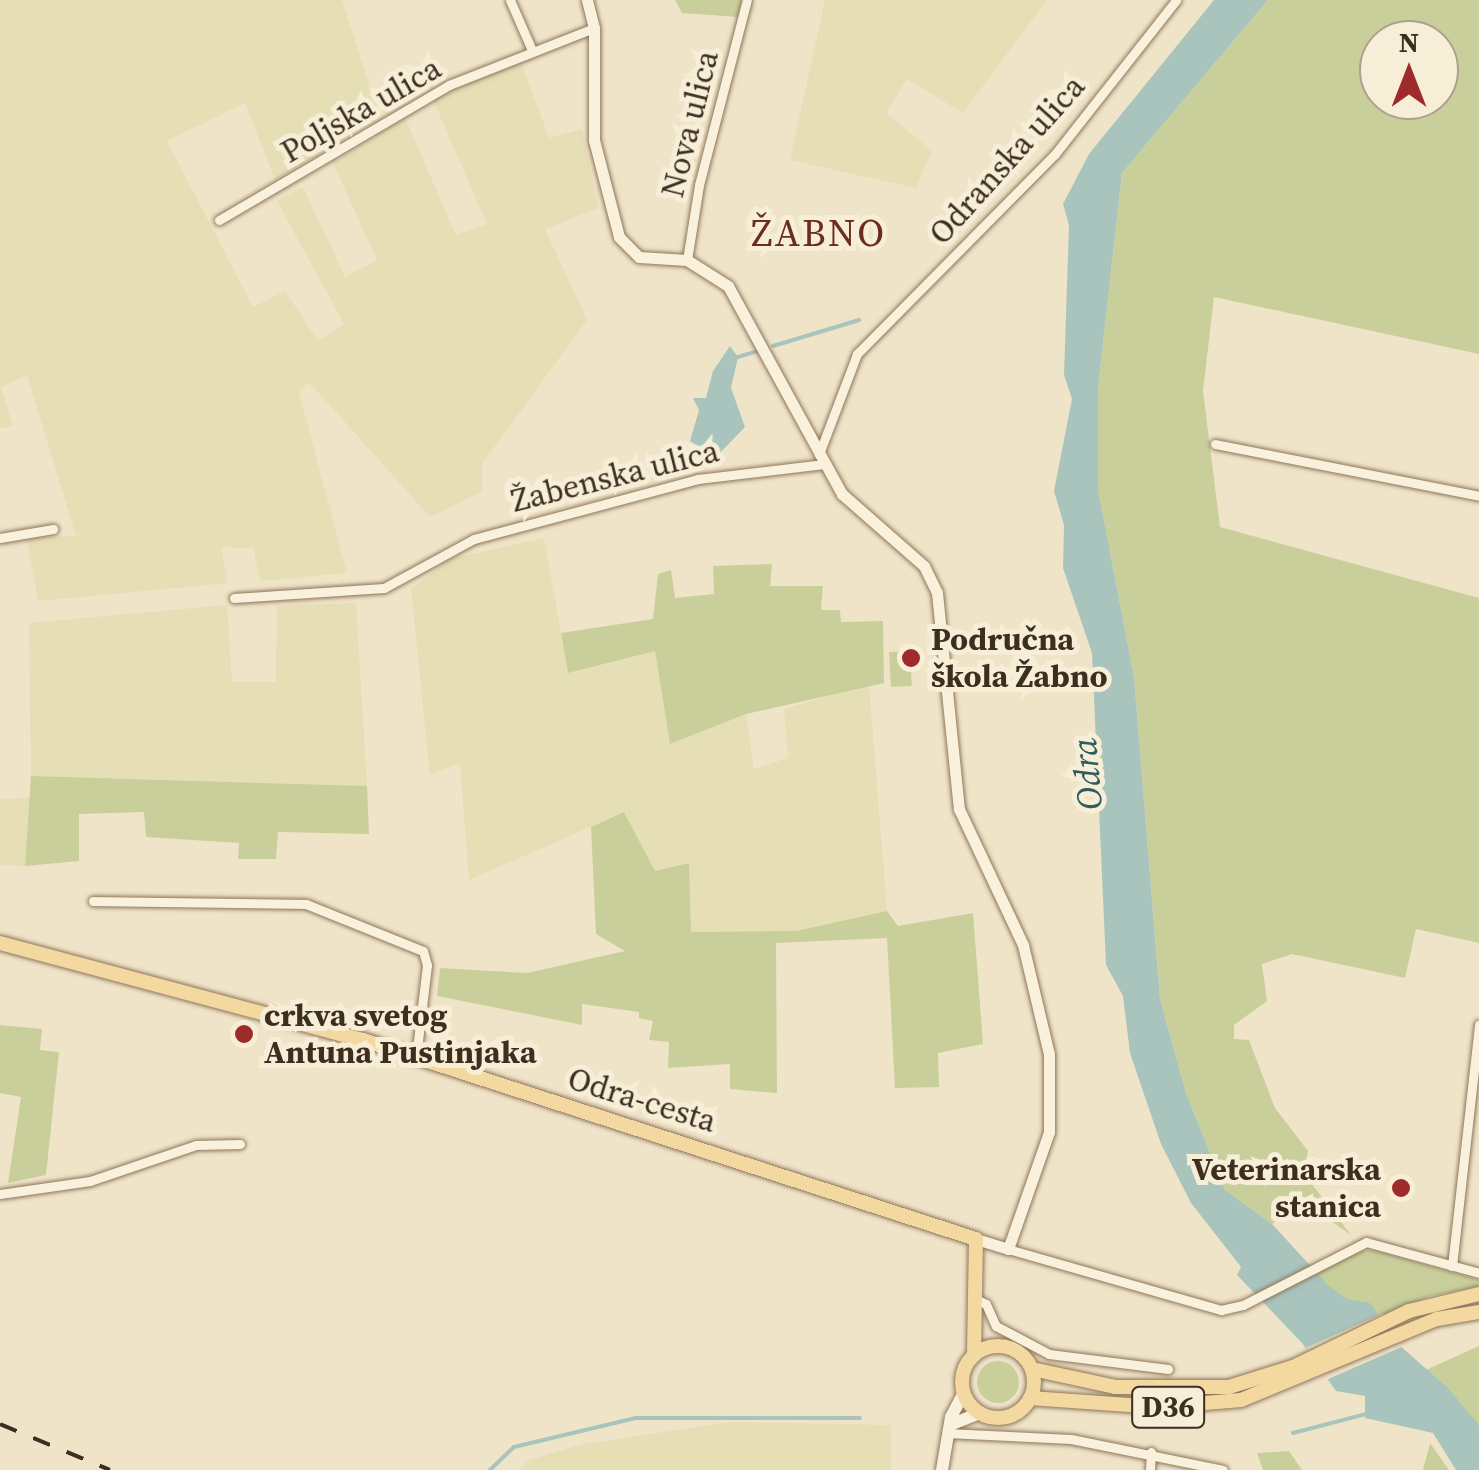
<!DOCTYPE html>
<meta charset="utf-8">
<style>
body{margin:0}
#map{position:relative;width:1479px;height:1470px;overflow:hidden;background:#f0e4c8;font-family:"Source Serif 4",serif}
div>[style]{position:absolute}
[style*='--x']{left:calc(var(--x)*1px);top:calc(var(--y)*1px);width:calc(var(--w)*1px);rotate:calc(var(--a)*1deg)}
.farmland>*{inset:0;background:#e6deb5}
.green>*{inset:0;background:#c9cf9b;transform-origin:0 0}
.round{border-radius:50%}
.water>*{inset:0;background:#a9c4bc}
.pier>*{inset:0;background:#f0e4c8}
.stream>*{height:4px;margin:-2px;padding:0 2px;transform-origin:2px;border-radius:2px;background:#a9c4bc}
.roads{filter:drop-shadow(0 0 2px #8d765c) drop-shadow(0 0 2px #8d765c)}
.minor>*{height:9px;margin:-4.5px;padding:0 4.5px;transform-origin:4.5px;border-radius:4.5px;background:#faf1dc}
.tertiary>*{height:11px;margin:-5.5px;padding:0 5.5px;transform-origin:5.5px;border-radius:5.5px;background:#faf1dc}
.secondary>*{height:12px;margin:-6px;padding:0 6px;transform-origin:6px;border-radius:6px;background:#faf1dc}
.primary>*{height:14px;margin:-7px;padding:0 7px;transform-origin:7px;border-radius:7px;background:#f3d9a0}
.primary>.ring{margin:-7px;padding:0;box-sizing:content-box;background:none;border:14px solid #f3d9a0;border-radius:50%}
.rail>*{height:4px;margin-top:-2px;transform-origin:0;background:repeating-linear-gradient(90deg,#3d2e20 0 18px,transparent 0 36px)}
.dots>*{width:28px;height:28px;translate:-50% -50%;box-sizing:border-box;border:5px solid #f7eed8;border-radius:50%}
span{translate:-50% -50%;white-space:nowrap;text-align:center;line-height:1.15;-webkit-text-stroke:10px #f7eed8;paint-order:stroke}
.shield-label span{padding:2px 8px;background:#f7eed8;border:2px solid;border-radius:8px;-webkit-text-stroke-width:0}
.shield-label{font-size:30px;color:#3d2e20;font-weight:700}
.street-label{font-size:32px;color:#3d2e20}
.poi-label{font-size:32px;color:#3d2e20;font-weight:700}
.left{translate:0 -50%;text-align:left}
.right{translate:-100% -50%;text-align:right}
.water-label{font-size:35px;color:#2f5d5a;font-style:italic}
.quarter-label{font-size:38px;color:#6b2e1e;letter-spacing:2.5px}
.north{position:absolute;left:1359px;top:20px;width:100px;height:100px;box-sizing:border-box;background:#f7eed8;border:2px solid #ada18e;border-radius:50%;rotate:0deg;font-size:28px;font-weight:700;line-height:40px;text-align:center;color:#3d2e20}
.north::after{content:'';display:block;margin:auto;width:35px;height:45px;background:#9e2a2b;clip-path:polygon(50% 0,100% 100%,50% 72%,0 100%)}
</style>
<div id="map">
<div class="farmland">
<i style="clip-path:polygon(0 0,342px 0,380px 118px,275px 180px,245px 103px,167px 141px,253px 307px,285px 291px,318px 341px,344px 324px,277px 201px,303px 187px,345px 277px,377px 260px,333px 163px,405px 118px,456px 235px,487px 224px,433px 100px,520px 59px,549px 138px,582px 129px,598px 208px,545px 229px,587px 320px,482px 464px,482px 492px,430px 517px,309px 382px,299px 392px,347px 573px,260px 581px,253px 548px,221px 547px,228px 583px,38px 601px,27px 538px,76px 536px,27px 375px,1px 387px,13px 426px,0 428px)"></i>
<i style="clip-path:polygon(825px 0,1047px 0,963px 113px,907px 79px,886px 113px,932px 151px,916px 188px,790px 160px)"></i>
<i style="clip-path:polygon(544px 538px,568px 673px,655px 651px,670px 744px,746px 714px,754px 769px,788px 758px,784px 709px,869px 684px,887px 911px,796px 931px,691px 932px,689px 863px,655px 871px,624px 812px,469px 880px,460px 763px,430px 775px,411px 589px,450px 559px)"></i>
<i style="clip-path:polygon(356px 603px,367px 786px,31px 776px,29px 623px,227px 605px,232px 682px,276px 682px,277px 606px)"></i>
<i style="clip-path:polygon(30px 798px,25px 866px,0 865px,0 799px)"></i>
<i style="clip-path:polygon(731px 1422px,891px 1425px,891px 1470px,519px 1470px,529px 1460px,583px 1444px)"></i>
</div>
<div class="green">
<i style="clip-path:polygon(675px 0,742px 0,738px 17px,682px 13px)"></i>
<i style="clip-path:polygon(evenodd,1268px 0,1479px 0,1479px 354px,1214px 297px,1203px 391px,1220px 527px,1479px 598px,1479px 943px,1416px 929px,1405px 978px,1292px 954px,1262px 964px,1267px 1001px,1234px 1025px,1234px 1039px,1249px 1040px,1275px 1108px,1308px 1151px,1305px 1165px,1314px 1187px,1351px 1235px,1301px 1200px,1272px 1224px,1225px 1190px,1186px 1093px,1160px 999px,1134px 677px,1098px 489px,1098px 388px,1122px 173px,1268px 0,1379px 40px,1439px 40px,1439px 100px,1379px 100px,1379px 40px)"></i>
<i style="clip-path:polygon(772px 564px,770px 586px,823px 586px,821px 610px,840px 610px,841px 622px,883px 621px,884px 683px,746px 714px,670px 744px,655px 651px,568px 673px,561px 633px,653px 619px,658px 574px,671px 570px,675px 598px,714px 594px,713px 566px)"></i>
<i style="left:910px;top:651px;width:35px;height:21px;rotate:87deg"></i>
<i style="clip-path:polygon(31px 776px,367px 786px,369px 834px,278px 832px,276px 859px,238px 859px,239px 843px,146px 837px,144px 812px,79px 814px,79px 861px,25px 866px)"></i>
<i style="clip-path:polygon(624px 812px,655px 871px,689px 863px,691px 932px,796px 931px,887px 911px,898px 926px,973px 913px,983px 1044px,938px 1053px,939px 1087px,895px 1088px,887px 938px,776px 943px,777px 1093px,730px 1089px,730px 1064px,668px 1068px,669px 1042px,649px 1040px,653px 1021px,639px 1018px,639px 1012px,582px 1004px,582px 1025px,437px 996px,440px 968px,527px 973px,625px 951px,596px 934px,591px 827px)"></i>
<i style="clip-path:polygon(0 1025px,42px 1029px,40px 1050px,59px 1052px,46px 1175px,8px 1183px,21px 1097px,0 1093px)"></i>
<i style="clip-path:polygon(1374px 1250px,1479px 1280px,1479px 1286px,1430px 1296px,1356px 1326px,1304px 1278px,1352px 1252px)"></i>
<i style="clip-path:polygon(1479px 1346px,1479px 1441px,1417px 1374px)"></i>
<i class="round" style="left:977px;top:1361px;width:42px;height:42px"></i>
<i style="clip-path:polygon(1430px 1443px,1449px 1470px,1423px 1470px)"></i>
<i style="clip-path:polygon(1289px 1451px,1302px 1470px,1263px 1470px,1257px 1453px)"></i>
</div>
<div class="water">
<i style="clip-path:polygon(1214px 0,1268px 0,1122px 173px,1098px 388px,1098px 489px,1134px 677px,1160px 999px,1186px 1093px,1225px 1190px,1272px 1224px,1329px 1286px,1347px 1299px,1370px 1303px,1398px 1344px,1449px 1389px,1479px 1425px,1479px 1470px,1456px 1470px,1433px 1433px,1365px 1418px,1365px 1396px,1336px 1391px,1302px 1343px,1237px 1275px,1241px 1267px,1191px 1203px,1161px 1144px,1130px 1053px,1123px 996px,1106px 965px,1092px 653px,1063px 568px,1064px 525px,1054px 491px,1072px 399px,1064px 375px,1069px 225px,1063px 204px,1089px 154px)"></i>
<i style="clip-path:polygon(730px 346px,738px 357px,731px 388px,745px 427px,716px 457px,690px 441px,699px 410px,693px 398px,706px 398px,713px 371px)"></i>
</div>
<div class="pier">
<i style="clip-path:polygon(1383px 1313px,1406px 1345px,1326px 1380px,1301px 1350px)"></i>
</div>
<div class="stream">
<i style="--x:773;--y:346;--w:90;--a:-16.8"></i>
<i style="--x:738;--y:357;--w:21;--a:-17"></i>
<i style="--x:1293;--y:1433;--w:75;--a:-14.6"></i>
<i style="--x:490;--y:1470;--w:33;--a:-44"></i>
<i style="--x:514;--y:1447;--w:125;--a:-13.4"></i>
<i style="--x:636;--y:1418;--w:224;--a:0"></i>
</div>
<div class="roads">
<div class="minor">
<i style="--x:510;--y:0;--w:52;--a:66.4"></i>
<i style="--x:219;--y:220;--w:267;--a:-30.4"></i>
<i style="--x:449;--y:85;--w:156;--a:-21.5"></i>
<i style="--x:687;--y:260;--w:76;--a:-80.9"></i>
<i style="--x:699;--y:185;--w:191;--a:-75.5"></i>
<i style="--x:1215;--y:444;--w:269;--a:11.1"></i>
<i style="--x:819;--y:454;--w:107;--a:-69.2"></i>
<i style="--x:857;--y:354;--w:281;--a:-45.3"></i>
<i style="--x:1055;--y:154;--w:196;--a:-51.8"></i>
<i style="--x:0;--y:538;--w:54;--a:-9.6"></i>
<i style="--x:234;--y:598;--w:150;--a:-3.8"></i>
<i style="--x:384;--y:588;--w:102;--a:-28.6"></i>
<i style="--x:474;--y:539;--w:232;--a:-15"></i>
<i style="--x:698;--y:479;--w:127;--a:-6.8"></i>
<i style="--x:93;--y:901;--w:213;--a:0.8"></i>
<i style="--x:306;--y:904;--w:126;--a:21.9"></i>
<i style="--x:423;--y:951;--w:15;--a:74"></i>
<i style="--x:427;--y:965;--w:93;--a:96.8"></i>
<i style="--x:0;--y:1194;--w:91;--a:-8.2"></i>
<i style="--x:90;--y:1181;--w:112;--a:-18.8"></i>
<i style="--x:196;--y:1145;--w:44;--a:-1.3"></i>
<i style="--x:1008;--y:1249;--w:222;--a:16"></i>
<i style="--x:1221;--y:1310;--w:23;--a:-13"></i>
<i style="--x:1243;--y:1305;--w:138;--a:-27.1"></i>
<i style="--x:1366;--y:1242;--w:117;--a:15.3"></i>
<i style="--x:1452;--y:1266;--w:243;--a:-83.6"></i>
<i style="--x:973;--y:1298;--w:14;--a:25"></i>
<i style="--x:986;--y:1304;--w:24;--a:66"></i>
<i style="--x:996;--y:1326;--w:60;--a:27.8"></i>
<i style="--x:1049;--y:1354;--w:120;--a:7.2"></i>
<i style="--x:947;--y:1433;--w:124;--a:2.8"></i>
<i style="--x:1071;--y:1439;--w:155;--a:11.5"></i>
<i style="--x:1150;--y:1470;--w:18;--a:-87"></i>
</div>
<div class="tertiary">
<i style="--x:587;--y:0;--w:29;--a:76"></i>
<i style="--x:594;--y:28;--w:112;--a:90"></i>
<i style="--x:594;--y:140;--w:100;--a:75.5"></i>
<i style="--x:619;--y:237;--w:28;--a:45"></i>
<i style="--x:639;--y:257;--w:48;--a:3.6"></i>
<i style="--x:687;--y:260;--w:49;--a:32.4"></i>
<i style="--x:728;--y:286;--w:237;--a:61.3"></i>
<i style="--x:842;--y:494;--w:109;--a:41.3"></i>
<i style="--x:924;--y:566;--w:30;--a:64"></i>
<i style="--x:937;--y:593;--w:217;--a:84.2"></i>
<i style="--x:959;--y:809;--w:150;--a:64.8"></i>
<i style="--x:1023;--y:945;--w:112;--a:76.6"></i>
<i style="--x:1049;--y:1054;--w:78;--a:90"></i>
<i style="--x:1049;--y:1132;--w:124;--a:109.3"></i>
<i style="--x:976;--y:1239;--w:34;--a:17"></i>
</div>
<div class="secondary">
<i style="--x:950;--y:1425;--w:31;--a:-22"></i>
<i style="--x:942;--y:1470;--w:54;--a:-80.4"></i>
<i style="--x:951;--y:1417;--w:27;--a:-62"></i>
</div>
<div class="primary">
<i style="--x:0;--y:943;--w:376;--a:15"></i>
<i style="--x:363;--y:1040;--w:644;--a:17.99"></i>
<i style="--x:976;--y:1239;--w:116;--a:91"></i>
<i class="ring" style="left:962px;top:1346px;width:58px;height:58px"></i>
<i style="--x:1032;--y:1369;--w:85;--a:12.2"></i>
<i style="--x:1115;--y:1387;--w:114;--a:0"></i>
<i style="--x:1229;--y:1387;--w:67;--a:-17.4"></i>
<i style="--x:1293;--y:1367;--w:129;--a:-25.8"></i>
<i style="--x:1409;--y:1311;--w:72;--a:-13.7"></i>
<i style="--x:1030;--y:1398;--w:127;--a:4.1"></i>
<i style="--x:1157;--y:1407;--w:84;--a:-4.8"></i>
<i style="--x:1241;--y:1400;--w:212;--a:-22.5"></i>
<i style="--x:1437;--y:1319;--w:43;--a:-9.5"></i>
</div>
</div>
<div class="rail">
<i style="--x:0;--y:1424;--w:119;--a:22.7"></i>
</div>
<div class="dots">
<i style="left:911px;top:658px;background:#9e2a2b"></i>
<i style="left:244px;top:1034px;background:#9e2a2b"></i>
<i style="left:1401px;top:1188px;background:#9e2a2b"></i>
</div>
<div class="shield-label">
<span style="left:1168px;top:1407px">D36</span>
</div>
<div class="street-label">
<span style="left:361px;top:110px;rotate:-30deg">Poljska ulica</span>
<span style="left:690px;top:124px;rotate:-76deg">Nova ulica</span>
<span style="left:1007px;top:160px;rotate:-48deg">Odranska ulica</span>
<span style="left:615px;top:476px;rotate:-14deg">Žabenska ulica</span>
<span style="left:642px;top:1100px;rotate:17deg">Odra-cesta</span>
</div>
<div class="poi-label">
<span class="left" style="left:931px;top:658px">Područna<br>škola Žabno</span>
<span class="left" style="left:264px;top:1034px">crkva svetog<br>Antuna Pustinjaka</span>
<span class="right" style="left:1381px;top:1188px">Veterinarska<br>stanica</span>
</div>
<div class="water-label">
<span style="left:1087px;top:774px;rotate:-95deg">Odra</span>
</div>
<div class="quarter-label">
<span style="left:819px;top:234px">ŽABNO</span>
</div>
<div class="north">N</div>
</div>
